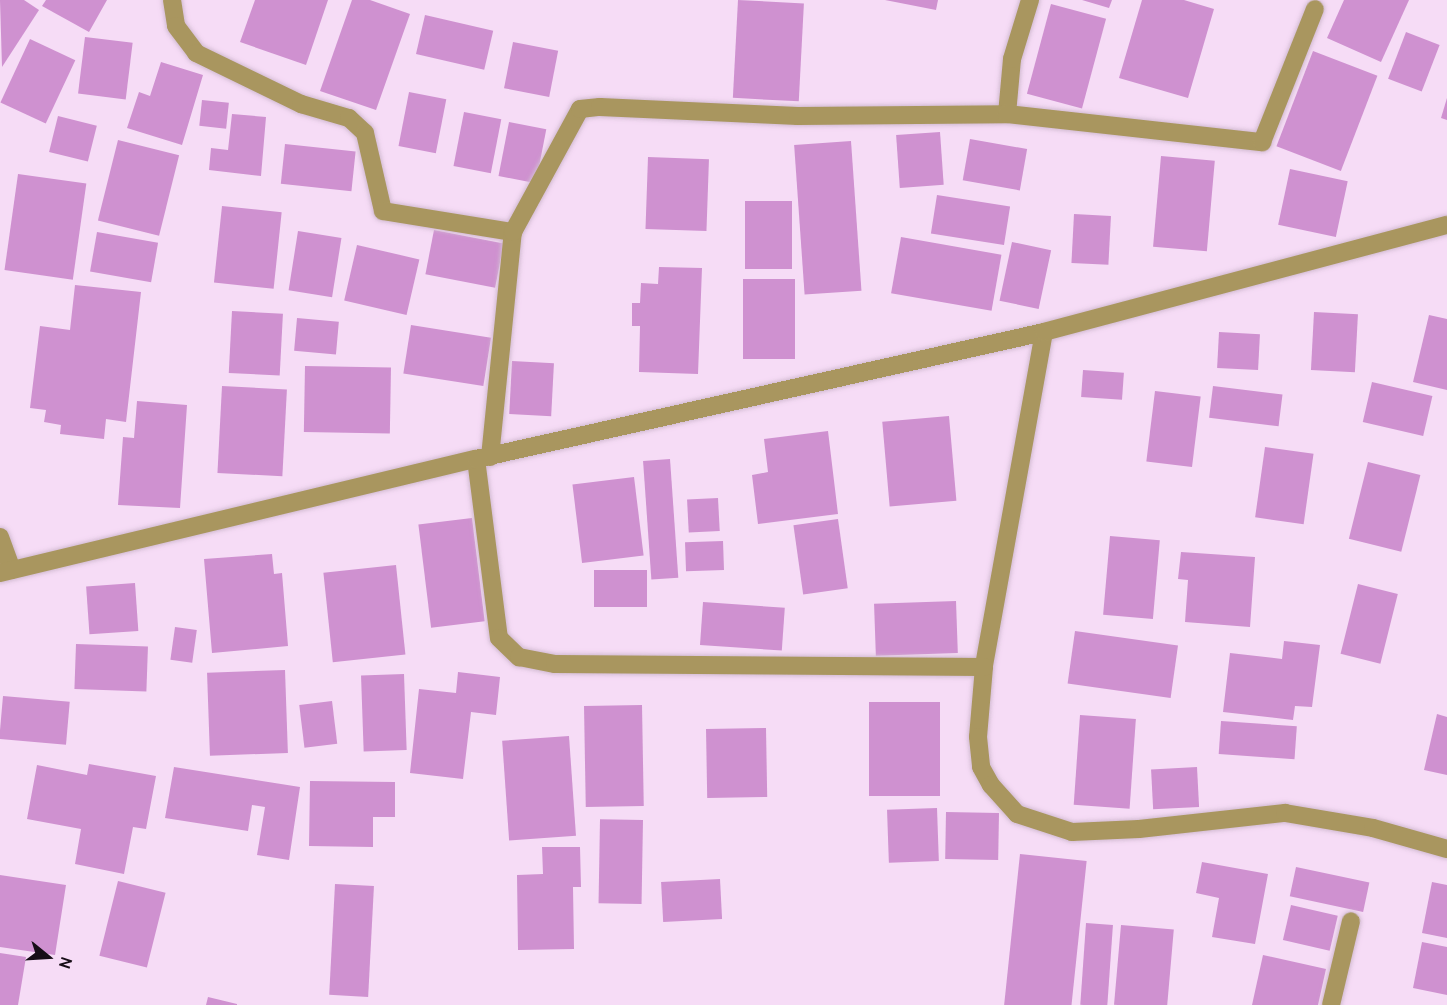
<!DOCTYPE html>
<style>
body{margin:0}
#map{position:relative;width:1447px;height:1005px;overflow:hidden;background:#f6dcf6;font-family:Cabin,sans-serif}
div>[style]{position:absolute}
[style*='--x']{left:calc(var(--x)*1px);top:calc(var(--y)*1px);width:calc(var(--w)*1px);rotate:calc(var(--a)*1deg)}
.building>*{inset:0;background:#cf91d0;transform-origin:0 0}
.roads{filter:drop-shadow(0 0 2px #d2bbd2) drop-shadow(0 0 2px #d2bbd2)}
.minor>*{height:18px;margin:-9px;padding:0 9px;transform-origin:9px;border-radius:9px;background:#a9965f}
span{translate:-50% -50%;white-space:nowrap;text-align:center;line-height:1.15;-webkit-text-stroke:6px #f6dcf6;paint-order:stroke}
.north{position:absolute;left:18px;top:927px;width:60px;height:60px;-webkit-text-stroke:4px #f6dcf6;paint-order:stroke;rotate:108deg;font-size:16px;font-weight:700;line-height:24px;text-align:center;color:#160d16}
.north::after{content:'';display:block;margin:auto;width:21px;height:27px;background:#160d16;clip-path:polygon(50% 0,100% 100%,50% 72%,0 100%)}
</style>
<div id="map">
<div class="building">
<i style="clip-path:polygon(0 0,24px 0,39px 10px,2px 67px)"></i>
<i style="clip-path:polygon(46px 0,107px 0,89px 32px,42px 6px)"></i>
<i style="clip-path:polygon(255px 0,328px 0,306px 65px,240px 42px)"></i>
<i style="clip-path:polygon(352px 0,370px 0,410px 14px,376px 110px,320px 91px)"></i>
<i style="left:738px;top:0;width:66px;height:98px;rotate:3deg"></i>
<i style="clip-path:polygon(885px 0,938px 0,936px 10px)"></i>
<i style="clip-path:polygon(1082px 0,1112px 0,1109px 8px)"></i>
<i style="clip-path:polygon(1142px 0,1184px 0,1214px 9px,1188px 98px,1119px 78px)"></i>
<i style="clip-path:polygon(1344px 0,1409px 0,1381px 62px,1327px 38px)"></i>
<i style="left:1051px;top:4px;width:57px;height:93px;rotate:15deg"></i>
<i style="left:425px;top:15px;width:70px;height:40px;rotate:13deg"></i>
<i style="left:1406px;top:32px;width:36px;height:50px;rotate:21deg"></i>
<i style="left:85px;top:37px;width:48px;height:57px;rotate:7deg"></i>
<i style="left:30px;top:39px;width:50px;height:70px;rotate:25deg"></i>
<i style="left:513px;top:42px;width:46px;height:47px;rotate:11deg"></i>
<i style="left:1313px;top:51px;width:69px;height:102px;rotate:21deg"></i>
<i style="clip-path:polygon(161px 62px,203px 75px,182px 145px,127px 128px,139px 92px,150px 96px)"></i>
<i style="left:409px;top:92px;width:38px;height:55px;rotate:11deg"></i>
<i style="clip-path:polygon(1447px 98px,1447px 120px,1441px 118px)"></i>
<i style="left:202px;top:100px;width:27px;height:26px;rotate:6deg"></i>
<i style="left:464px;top:112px;width:38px;height:55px;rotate:11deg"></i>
<i style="clip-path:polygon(232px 114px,266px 117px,261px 176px,209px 170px,211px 148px,228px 150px)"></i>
<i style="left:58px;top:116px;width:40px;height:37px;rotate:14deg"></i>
<i style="left:509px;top:122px;width:38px;height:55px;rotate:11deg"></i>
<i style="left:940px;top:132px;width:53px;height:44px;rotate:86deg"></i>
<i style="left:970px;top:139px;width:58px;height:42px;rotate:10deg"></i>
<i style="left:118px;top:140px;width:63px;height:83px;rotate:14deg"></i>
<i style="left:851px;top:141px;width:150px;height:57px;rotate:86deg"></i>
<i style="left:285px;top:144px;width:71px;height:40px;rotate:6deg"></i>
<i style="left:1161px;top:156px;width:54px;height:91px;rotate:5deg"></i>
<i style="left:648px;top:157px;width:61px;height:72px;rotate:2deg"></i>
<i style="left:1290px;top:169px;width:59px;height:57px;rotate:12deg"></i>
<i style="left:18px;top:174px;width:69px;height:97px;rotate:8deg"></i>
<i style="left:937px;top:195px;width:74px;height:39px;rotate:9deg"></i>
<i style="left:745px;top:201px;width:47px;height:68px"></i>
<i style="left:222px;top:206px;width:60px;height:77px;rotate:6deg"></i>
<i style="left:1074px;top:214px;width:37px;height:49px;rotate:3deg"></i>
<i style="left:434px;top:230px;width:71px;height:45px;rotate:11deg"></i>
<i style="left:298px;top:231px;width:44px;height:60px;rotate:9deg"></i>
<i style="left:97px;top:232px;width:62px;height:40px;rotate:10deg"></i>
<i style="left:901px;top:237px;width:102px;height:57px;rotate:10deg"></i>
<i style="left:1012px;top:242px;width:40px;height:60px;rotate:12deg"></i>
<i style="left:357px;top:245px;width:64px;height:57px;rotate:13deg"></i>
<i style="clip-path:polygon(659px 267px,702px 268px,698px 374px,639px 372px,640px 326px,632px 326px,632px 303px,640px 303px,641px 283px,658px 284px)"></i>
<i style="left:743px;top:279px;width:52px;height:80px"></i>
<i style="clip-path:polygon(75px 285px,141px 292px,126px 422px,106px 419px,104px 439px,60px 434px,61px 425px,44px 422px,46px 410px,30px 408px,40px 326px,70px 330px)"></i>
<i style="left:232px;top:311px;width:51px;height:62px;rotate:3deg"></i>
<i style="left:1314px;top:312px;width:44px;height:58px;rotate:3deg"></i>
<i style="clip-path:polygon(1429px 315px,1447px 319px,1447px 390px,1413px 382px)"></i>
<i style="left:297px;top:318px;width:42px;height:33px;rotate:5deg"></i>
<i style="left:411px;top:325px;width:81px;height:49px;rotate:9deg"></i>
<i style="left:1219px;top:332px;width:41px;height:36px;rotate:3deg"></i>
<i style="left:512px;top:361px;width:42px;height:53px;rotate:3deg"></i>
<i style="left:305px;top:366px;width:86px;height:66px;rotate:1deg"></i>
<i style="left:1083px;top:370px;width:41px;height:27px;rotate:4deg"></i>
<i style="left:1372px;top:382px;width:62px;height:41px;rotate:13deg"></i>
<i style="left:222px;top:386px;width:65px;height:87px;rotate:3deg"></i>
<i style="left:1213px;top:386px;width:70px;height:32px;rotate:7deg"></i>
<i style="left:1155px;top:391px;width:46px;height:71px;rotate:7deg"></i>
<i style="clip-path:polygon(137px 401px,187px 405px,180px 508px,118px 505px,123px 437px,134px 438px)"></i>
<i style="left:949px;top:416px;width:85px;height:67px;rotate:85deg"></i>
<i style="clip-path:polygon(828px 431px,838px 514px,758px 524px,752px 475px,768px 472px,764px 439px)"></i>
<i style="left:1265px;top:447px;width:49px;height:71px;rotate:8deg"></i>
<i style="left:670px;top:459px;width:119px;height:27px;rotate:86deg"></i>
<i style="left:1368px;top:462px;width:54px;height:79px;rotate:14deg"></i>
<i style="left:634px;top:477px;width:79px;height:62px;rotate:83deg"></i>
<i style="left:718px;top:498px;width:33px;height:31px;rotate:87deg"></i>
<i style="left:472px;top:518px;width:104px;height:54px;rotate:83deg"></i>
<i style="left:838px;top:519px;width:70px;height:45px;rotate:82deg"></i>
<i style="left:1110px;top:536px;width:50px;height:79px;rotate:5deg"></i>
<i style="left:723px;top:541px;width:29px;height:38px;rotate:88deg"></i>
<i style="clip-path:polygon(1181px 552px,1255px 557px,1250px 627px,1185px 622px,1188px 580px,1178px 579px)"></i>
<i style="clip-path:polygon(272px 554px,274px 574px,282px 573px,288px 646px,212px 653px,204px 559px)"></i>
<i style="left:396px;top:565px;width:90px;height:73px;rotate:84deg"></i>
<i style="left:594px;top:570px;width:53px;height:37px"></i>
<i style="left:135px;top:583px;width:48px;height:49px;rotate:86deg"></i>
<i style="left:1358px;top:584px;width:41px;height:72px;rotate:14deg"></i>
<i style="left:956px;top:601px;width:52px;height:82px;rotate:88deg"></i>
<i style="left:703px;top:602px;width:82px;height:43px;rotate:4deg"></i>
<i style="left:175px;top:627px;width:22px;height:33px;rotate:8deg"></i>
<i style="left:1075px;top:631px;width:104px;height:53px;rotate:8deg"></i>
<i style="clip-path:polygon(1284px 641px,1320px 645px,1312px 707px,1295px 706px,1293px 720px,1223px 712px,1230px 653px,1282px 659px)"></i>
<i style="left:76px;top:644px;width:72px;height:45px;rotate:2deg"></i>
<i style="left:285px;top:670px;width:83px;height:78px;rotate:88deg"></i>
<i style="clip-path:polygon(458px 672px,500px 677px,496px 715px,471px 712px,463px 779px,410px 773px,419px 689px,456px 693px)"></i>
<i style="left:404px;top:674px;width:76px;height:43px;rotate:88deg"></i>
<i style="left:3px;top:696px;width:67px;height:43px;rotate:5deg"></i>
<i style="left:332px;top:701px;width:43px;height:33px;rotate:83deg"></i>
<i style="left:869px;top:702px;width:71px;height:94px"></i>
<i style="left:642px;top:705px;width:101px;height:58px;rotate:89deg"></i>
<i style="clip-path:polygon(1437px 714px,1447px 717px,1447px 775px,1424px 770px)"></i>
<i style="left:1080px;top:715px;width:56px;height:90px;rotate:4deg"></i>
<i style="left:1221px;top:721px;width:76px;height:33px;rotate:4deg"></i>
<i style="left:766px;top:728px;width:69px;height:60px;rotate:89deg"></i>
<i style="left:569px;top:736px;width:100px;height:67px;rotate:86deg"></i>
<i style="clip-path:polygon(89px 764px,156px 776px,146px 829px,133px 827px,124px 874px,75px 864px,81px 829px,27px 819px,37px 765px,87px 775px)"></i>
<i style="clip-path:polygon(174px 767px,300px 787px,289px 860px,257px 855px,265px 807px,252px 805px,248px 831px,165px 818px)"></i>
<i style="left:1197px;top:767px;width:40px;height:46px;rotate:87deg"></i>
<i style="clip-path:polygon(310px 781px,395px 782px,395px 817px,373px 817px,373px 847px,309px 846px)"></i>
<i style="left:937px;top:808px;width:53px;height:50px;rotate:88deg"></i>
<i style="left:946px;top:812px;width:53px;height:47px;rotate:1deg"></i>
<i style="left:643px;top:820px;width:84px;height:43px;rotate:91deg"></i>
<i style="clip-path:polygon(542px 847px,580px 847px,581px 887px,573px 887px,574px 949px,518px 950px,517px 875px,543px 874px)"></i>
<i style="left:1020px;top:854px;width:67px;height:152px;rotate:6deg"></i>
<i style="clip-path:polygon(1202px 862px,1268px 874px,1255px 944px,1212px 937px,1219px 898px,1196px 893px)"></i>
<i style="left:1296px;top:867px;width:75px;height:30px;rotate:12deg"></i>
<i style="clip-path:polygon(0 875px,66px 885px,55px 955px,0 947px)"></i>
<i style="left:720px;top:879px;width:40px;height:59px;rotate:87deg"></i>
<i style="left:118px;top:881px;width:49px;height:77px;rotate:14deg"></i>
<i style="clip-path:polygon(1432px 882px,1447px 885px,1447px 938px,1422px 933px)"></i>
<i style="left:335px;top:884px;width:39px;height:111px;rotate:3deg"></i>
<i style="left:1291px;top:905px;width:48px;height:36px;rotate:13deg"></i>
<i style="left:1086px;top:923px;width:27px;height:82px;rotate:4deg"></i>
<i style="left:1121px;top:925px;width:53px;height:80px;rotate:5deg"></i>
<i style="clip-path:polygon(1422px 942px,1447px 947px,1447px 995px,1413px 988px)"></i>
<i style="clip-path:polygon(0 953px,26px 957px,18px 1005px,0 1005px)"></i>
<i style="clip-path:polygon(1263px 955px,1326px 969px,1318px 1005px,1252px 1005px)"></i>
<i style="clip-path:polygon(208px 997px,237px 1004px,237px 1005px,206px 1005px)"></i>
</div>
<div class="roads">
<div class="minor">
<i style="--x:172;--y:0;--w:26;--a:81"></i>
<i style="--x:176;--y:26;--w:34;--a:53"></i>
<i style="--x:196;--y:53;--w:117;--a:25.9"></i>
<i style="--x:301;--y:104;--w:50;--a:16.3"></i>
<i style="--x:349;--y:118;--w:22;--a:43"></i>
<i style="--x:365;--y:133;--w:80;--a:77"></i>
<i style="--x:383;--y:211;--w:132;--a:9.2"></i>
<i style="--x:1007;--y:114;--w:55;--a:-84.8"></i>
<i style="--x:1012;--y:59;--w:62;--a:-73"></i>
<i style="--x:1044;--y:332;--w:340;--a:100.2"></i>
<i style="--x:984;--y:667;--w:70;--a:94.9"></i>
<i style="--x:978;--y:737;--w:30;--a:84"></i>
<i style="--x:981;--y:767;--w:21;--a:61"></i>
<i style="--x:991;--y:785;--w:39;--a:48"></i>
<i style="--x:1017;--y:814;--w:58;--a:18.1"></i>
<i style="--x:1072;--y:832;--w:67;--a:-2.6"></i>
<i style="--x:1139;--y:829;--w:147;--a:-6.3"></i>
<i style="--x:1285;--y:813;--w:89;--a:9.7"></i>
<i style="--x:1373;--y:828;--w:77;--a:15.8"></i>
<i style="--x:490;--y:457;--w:226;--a:-84.2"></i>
<i style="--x:513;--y:232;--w:140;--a:-61.4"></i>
<i style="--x:580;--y:109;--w:20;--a:-6"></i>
<i style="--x:600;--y:107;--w:198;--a:2.6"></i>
<i style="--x:798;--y:116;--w:209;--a:-0.5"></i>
<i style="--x:1007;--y:114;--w:257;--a:6.3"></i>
<i style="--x:1262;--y:142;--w:143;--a:-68.3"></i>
<i style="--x:476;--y:459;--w:180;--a:82.7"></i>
<i style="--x:499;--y:638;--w:28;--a:44"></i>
<i style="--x:519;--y:657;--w:37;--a:11"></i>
<i style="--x:555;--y:664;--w:429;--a:0.4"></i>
<i style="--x:0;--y:537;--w:35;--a:70"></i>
<i style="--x:0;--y:573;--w:489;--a:-13.5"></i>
<i style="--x:476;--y:459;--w:582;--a:-12.6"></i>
<i style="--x:1044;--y:332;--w:417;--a:-14.9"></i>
<i style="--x:1331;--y:1005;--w:86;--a:-76.6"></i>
</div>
</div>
<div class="north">N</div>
</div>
